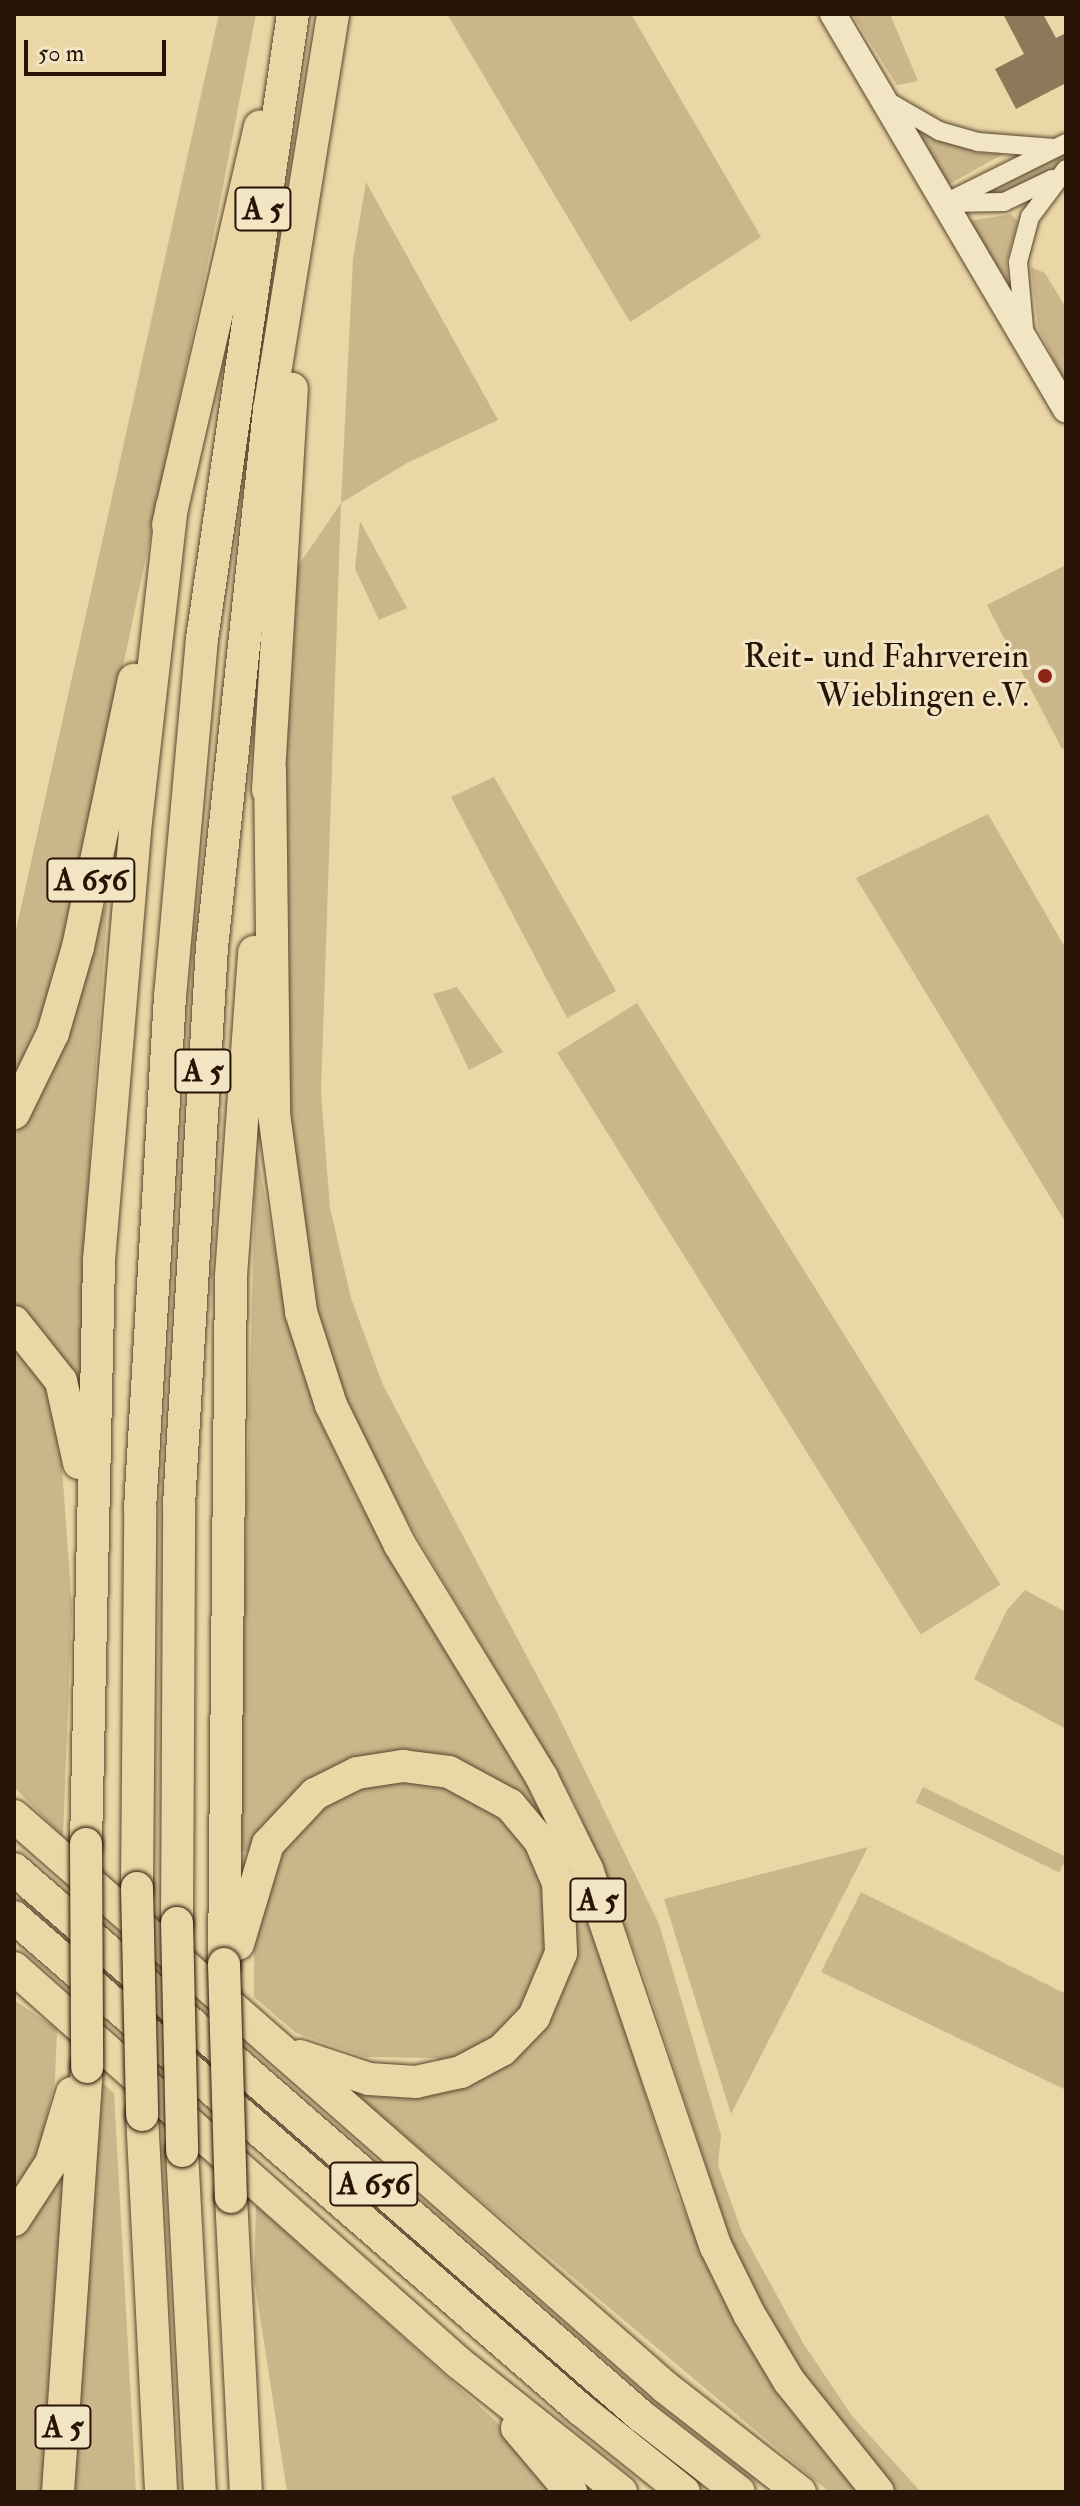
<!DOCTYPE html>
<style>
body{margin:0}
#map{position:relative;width:1080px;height:2506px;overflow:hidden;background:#ebd7a5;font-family:"IM FELL Double Pica",serif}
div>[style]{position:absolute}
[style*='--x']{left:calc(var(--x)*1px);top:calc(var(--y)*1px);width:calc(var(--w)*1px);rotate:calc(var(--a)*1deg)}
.green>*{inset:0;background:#cab68a;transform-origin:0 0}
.building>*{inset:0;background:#8d7959}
.roads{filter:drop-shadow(0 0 2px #58452e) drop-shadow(0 0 2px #58452e)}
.street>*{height:18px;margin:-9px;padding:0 9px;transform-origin:9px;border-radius:9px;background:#f2e5c4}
.secondary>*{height:26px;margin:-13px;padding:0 13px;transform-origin:13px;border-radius:13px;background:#f2e5c4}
.highway>*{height:32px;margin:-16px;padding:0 16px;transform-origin:16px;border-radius:16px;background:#ebd7a5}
.bridges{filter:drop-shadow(0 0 2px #271406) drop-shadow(0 0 2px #271406)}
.highway-bridge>*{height:32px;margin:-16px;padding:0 16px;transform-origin:16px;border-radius:16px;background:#ebd7a5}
.dots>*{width:22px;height:22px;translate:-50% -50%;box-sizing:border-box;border:4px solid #f2e5c4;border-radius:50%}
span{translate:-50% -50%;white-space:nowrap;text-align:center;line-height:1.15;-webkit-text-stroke:6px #f2e5c4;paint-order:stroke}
.shield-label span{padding:2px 6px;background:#f2e5c4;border:2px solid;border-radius:6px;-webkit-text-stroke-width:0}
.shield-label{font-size:32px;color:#271406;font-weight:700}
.poi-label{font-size:34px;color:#271406}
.right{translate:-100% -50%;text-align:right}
.frame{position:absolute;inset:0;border:16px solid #271406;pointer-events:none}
.scale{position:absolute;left:24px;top:40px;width:142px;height:36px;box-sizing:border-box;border:4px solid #271406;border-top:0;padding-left:10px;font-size:24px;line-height:28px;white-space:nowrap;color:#271406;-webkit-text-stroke:6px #f2e5c4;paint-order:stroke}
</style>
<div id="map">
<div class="green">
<i style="clip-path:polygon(219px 14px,256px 14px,217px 218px,58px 977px,14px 1079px,14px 939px)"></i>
<i style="clip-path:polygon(447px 14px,631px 14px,761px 237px,630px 322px)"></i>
<i style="clip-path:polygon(852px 14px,890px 14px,918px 81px,897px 85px)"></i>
<i style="clip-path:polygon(924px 131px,979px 153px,1003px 154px,948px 185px,921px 137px)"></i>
<i style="clip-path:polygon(1066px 147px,1066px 162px,995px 197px,992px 188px)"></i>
<i style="clip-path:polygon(366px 182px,498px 420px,407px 463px,341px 503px,321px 1092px,330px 1208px,351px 1298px,383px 1385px,557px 1713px,659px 1924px,721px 2135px,718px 2165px,741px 2230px,803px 2343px,852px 2416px,921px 2492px,896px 2492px,887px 2483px,794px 2364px,763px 2306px,733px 2247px,640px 1964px,575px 1803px,396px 1501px,346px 1401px,314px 1302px,285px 1098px,285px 782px,298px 566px,341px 503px,353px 259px)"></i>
<i style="clip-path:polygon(1011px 214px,1018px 221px,1006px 263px,1010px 291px,969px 221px)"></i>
<i style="clip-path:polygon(1031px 267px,1045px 273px,1066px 308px,1066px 384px,1038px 328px)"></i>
<i style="clip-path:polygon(360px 521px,407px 608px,379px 620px,355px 569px)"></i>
<i style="clip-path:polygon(1066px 565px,1066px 747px,1062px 749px,987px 605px)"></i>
<i style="clip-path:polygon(494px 777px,616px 991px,567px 1018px,451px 797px)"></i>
<i style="clip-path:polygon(988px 814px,1066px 949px,1066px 1223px,856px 878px)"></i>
<i style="clip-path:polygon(108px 899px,91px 1134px,81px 1394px,46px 1335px,22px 1309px,14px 1329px,14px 1136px,42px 1090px)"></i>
<i style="clip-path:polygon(457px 987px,503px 1052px,469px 1070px,433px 994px)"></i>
<i style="left:637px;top:1003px;width:686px;height:94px;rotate:58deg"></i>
<i style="clip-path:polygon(256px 1146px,288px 1323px,320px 1420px,358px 1500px,551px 1825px,585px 1903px,678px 2197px,725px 2300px,861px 2492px,829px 2492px,341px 2083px,448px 2088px,437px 2058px,366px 2057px,296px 2033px,254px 1997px,254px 1950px,265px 1888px,250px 1853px,241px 1850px,240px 1758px)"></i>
<i style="clip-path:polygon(14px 1343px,44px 1379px,58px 1411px,72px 1608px,63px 1837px,14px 1787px)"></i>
<i style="clip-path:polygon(1025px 1590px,1066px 1612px,1066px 1729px,974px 1679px,1007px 1610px)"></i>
<i style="left:923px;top:1787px;width:160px;height:17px;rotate:26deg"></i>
<i style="clip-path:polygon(868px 1847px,731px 2114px,664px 1899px)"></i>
<i style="clip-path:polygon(861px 1892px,1066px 1994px,1066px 2090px,821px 1972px)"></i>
<i style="clip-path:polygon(14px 2000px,57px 2029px,55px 2080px,37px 2159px,14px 2194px)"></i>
<i style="clip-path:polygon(95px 2077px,114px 2093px,136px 2492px,68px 2492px)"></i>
<i style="clip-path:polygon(67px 2169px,43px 2492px,14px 2492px,14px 2236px)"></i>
<i style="clip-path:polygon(256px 2205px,496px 2421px,554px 2492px,287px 2492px,254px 2278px)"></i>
</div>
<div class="building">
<i style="clip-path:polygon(1003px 14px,1043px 14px,1056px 38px,1066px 33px,1066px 83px,1016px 109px,995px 69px,1024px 54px)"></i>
</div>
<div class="roads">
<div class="street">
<i style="--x:889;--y:102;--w:58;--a:30.1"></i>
<i style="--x:939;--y:131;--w:41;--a:15.8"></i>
<i style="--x:978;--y:142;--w:76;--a:4.5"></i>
<i style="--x:945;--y:203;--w:135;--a:-26.4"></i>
<i style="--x:948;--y:203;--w:56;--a:-1"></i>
<i style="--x:1004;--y:202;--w:53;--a:-25.6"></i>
<i style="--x:1024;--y:328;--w:66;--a:-95.2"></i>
<i style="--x:1018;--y:262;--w:47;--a:-75.1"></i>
<i style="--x:1030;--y:217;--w:60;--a:-53.1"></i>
</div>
<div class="secondary">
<i style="--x:833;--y:14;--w:459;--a:59.5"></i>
</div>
<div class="highway">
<i style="--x:168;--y:525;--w:409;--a:-77"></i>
<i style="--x:270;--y:770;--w:344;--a:89.3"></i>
<i style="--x:274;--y:1114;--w:200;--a:82.2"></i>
<i style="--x:301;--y:1312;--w:98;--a:72.1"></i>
<i style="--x:331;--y:1405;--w:156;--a:63.8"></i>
<i style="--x:400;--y:1545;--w:273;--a:58.6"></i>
<i style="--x:542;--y:1778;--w:102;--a:63.7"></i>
<i style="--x:587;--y:1869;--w:399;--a:71.2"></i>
<i style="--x:716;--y:2247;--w:75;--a:63.8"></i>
<i style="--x:749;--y:2314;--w:78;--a:59.2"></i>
<i style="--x:789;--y:2381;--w:142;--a:51.3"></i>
<i style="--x:268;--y:790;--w:402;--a:-86.6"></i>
<i style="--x:14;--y:1113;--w:89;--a:-64"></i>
<i style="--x:53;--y:1033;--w:90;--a:-73.8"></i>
<i style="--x:78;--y:947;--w:273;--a:-78.2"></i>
<i style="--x:14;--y:1322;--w:75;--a:51.5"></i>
<i style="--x:61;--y:1381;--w:84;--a:77.6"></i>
<i style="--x:14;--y:1816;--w:866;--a:41.25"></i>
<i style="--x:665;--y:2387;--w:171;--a:37.9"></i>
<i style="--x:86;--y:1844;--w:584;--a:-88.72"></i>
<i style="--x:99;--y:1260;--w:432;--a:-85.2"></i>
<i style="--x:135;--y:830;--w:325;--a:-83.5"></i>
<i style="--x:14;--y:1869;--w:832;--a:41.1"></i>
<i style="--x:641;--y:2416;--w:124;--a:37.8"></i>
<i style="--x:137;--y:1888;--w:379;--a:-89.5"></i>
<i style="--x:140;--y:1509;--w:513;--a:-86.65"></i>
<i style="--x:170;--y:997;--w:359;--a:-84.9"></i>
<i style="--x:202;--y:639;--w:632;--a:-81.72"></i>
<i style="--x:14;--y:1917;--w:750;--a:41"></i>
<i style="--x:580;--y:2409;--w:133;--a:38.6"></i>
<i style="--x:177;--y:1923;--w:418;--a:-89.7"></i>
<i style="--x:179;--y:1505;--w:559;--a:-86.62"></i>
<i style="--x:212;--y:947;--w:540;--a:-83.94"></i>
<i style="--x:269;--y:410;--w:401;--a:-80.8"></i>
<i style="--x:238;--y:1944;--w:104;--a:-73.3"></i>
<i style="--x:268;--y:1844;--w:69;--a:-46.8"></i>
<i style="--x:315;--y:1794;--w:47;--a:-26.6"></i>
<i style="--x:357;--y:1773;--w:47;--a:-8.7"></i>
<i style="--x:403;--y:1766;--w:46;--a:7.4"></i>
<i style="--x:449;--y:1772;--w:69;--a:28.4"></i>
<i style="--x:510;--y:1805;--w:47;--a:50.2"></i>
<i style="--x:540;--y:1841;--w:46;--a:66.8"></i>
<i style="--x:558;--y:1883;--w:70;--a:87.5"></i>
<i style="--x:561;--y:1953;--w:69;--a:112.9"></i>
<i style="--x:534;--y:2017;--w:46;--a:134.1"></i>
<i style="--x:502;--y:2050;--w:47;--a:151.8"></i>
<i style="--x:461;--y:2072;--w:46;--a:167.5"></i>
<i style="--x:416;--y:2082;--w:47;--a:-176.3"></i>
<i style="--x:369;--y:2079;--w:73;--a:-161.6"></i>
<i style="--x:224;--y:1964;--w:688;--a:-89.42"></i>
<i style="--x:231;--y:1276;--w:325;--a:-85.9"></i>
<i style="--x:14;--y:1968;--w:595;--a:41.59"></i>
<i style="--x:459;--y:2363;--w:207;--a:38.5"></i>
<i style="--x:142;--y:2115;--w:377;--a:87.1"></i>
<i style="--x:182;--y:2151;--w:341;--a:87"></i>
<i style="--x:231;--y:2197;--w:295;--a:87.1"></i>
<i style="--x:14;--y:2220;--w:68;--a:-57"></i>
<i style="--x:51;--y:2163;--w:73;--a:-73.3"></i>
<i style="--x:517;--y:2428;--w:84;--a:49.8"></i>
<i style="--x:58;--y:2492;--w:426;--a:-86.1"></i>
</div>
</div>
<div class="bridges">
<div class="highway-bridge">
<i style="--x:86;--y:1844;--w:223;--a:89.7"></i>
<i style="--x:137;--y:1888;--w:227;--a:88.7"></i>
<i style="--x:177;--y:1923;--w:228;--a:88.7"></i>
<i style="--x:224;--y:1964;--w:233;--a:88.3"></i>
</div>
</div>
<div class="dots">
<i style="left:1045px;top:676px;background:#8f2418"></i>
</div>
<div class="shield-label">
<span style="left:263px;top:209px">A 5</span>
<span style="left:91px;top:880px">A 656</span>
<span style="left:203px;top:1071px">A 5</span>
<span style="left:598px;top:1900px">A 5</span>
<span style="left:374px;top:2184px">A 656</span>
<span style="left:63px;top:2427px">A 5</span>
</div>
<div class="poi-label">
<span class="right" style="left:1029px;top:676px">Reit- und Fahrverein<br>Wieblingen e.V.</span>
</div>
<div class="frame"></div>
<div class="scale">50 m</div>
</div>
